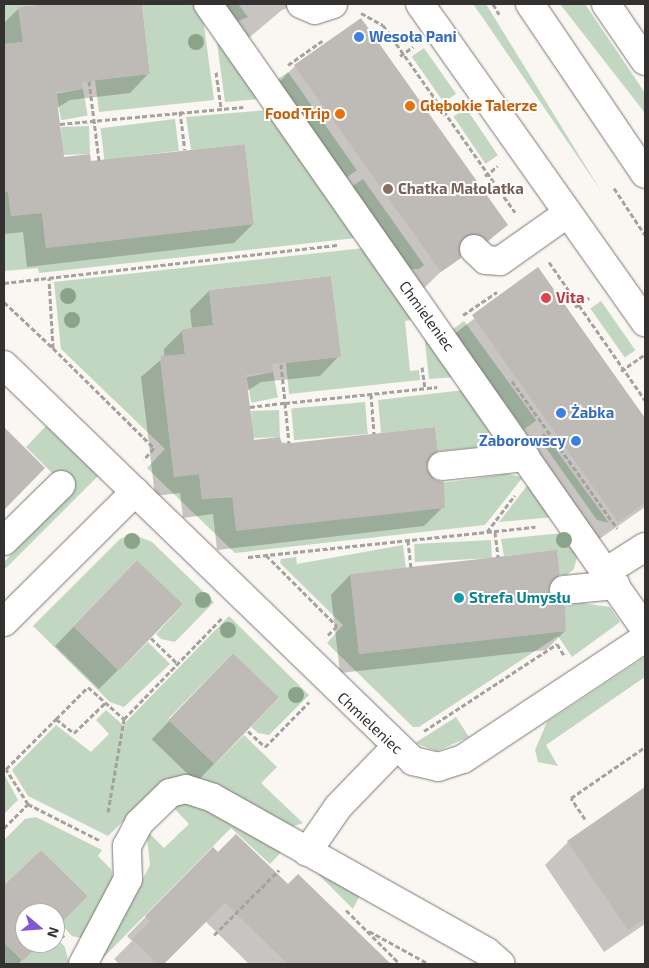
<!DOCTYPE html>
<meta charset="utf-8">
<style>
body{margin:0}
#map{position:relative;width:649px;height:968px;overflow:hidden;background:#faf6f2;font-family:"Exo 2",sans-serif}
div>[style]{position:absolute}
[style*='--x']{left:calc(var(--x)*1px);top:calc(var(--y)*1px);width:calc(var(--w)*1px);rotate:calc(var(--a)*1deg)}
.green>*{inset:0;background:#c2d7c2;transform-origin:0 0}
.shadow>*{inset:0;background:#0003;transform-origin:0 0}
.building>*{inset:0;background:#bebab6;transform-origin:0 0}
.path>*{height:3px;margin-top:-1.5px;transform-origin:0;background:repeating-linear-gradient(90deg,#a4a19e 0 5px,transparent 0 7.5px)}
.roads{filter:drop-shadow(0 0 1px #7a7772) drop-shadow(0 0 1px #7a7772)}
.minor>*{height:28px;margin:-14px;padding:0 14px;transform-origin:14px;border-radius:14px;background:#fff}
.major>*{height:28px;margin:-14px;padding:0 14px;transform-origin:14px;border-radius:14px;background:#fff}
.trees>*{width:16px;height:16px;margin:-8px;border-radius:50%;background:#8ba389}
.dots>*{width:14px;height:14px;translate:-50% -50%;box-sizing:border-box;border:2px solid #fff;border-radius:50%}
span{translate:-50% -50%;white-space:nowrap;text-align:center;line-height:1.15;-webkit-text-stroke:4px #fff;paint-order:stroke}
.shop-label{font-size:15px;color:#366cbe;font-weight:700}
.left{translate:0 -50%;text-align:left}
.right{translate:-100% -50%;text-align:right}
.food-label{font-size:15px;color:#c56008;font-weight:700}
.education-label{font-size:15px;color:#785e54;font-weight:700}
.health-label{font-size:15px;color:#be3a42;font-weight:700}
.street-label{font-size:15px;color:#343230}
.culture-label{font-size:15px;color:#0d838f;font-weight:700}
.frame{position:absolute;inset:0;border:5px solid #343230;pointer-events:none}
.north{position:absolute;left:15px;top:903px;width:50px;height:50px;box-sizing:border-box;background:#fff;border:1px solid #aeadac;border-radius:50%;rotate:108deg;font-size:14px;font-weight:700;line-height:20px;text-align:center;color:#343230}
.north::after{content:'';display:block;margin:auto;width:18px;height:22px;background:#8258d2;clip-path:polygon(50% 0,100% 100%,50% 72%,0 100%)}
</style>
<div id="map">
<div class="green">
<i style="clip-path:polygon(4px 4px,46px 4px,18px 7px,23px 42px,4px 44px)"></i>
<i style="clip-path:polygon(142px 4px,193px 4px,203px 18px,214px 100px,99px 112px,95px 80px,150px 74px)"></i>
<i style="clip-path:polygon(224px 4px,238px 4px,248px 17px,238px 21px)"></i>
<i style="clip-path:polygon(473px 4px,486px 4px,601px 191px,485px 21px)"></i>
<i style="clip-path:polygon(560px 4px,585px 4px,645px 93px,645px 113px)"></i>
<i style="clip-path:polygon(216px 36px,260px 99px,225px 102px)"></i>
<i style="left:424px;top:48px;width:56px;height:15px;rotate:55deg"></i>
<i style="left:288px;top:72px;width:120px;height:14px;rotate:55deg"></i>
<i style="left:83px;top:89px;width:27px;height:27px;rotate:80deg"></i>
<i style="left:466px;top:108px;width:57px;height:15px;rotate:56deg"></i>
<i style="clip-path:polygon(267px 110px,356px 238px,39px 273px,38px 268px,4px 271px,4px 192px,8px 192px,11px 216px,42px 213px,46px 248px,254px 224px,245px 144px,191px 150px,186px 117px)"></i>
<i style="left:175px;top:119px;width:32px;height:75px;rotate:83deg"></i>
<i style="left:89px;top:126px;width:28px;height:28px;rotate:88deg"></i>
<i style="clip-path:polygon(363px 179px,424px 265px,419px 269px,409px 269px,351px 187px)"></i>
<i style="clip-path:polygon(364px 248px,410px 314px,411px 320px,405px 321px,410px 371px,419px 370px,420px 380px,289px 394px,286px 363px,340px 357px,331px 276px,209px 290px,213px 325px,182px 329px,185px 354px,160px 357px,174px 477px,199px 474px,202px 499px,442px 483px,507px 474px,523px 477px,485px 525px,235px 553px,147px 468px,165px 449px,61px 349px,54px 282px)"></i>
<i style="left:601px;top:301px;width:60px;height:13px;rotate:55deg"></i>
<i style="left:464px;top:321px;width:123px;height:15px;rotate:54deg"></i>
<i style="clip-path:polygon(424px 333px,456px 377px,429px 379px)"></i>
<i style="left:273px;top:372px;width:26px;height:27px;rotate:79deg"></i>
<i style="clip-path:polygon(464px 390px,502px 445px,438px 451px,435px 427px,381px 433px,378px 400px)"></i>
<i style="left:365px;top:402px;width:32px;height:74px;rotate:85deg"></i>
<i style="left:279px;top:410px;width:27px;height:28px;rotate:88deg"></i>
<i style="clip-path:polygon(46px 426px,98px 476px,4px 570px,4px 562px,71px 492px,26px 447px)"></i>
<i style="clip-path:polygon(544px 433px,609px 523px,597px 520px,539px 438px)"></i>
<i style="clip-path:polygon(530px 482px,553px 517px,499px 522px)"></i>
<i style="clip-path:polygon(564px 533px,577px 557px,574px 569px,567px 575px,560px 575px,557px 551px,504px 556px,501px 539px)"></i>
<i style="clip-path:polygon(132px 534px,152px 542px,214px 602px,175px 642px,161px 639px,156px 634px,183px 605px,137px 560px,73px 626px,119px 671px,148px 642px,170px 664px,124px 707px,110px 702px,33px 626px,120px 539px)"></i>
<i style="left:491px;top:540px;width:18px;height:77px;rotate:87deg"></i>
<i style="clip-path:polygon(403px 545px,406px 568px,350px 574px,359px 654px,566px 631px,564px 606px,582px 603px,610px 607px,620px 622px,572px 657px,558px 636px,419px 727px,413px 727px,327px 643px,343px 625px,280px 563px,281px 559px,296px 557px,297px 564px)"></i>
<i style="clip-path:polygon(229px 616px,309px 695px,269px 735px,258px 733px,251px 727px,279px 698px,233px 653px,168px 719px,215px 764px,244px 735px,277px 767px,261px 783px,303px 823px,291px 827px,155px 790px,108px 836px,28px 796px,12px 770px,56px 725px,91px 752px,109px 734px,96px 720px,106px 710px,123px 725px)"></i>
<i style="clip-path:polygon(645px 657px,645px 677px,546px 745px,558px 766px,538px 762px,535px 750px,547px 722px)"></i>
<i style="clip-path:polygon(456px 717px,469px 737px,437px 751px,415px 743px)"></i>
<i style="clip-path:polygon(4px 774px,18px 800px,4px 814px)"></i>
<i style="clip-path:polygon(181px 802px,196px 804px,283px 850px,270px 864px,231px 828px,98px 963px,150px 865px,146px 830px,164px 848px,189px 824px,172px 806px)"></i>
<i style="clip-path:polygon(36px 817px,102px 850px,98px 856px,111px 869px,113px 879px,84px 939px,72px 936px,60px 923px,88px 896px,41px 850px,4px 885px,4px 840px,25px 819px)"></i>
<i style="clip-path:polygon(311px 867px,360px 895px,353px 909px)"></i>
<i style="clip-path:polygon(55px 937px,65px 947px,69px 964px,4px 964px,4px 943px,23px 961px,41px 943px,55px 943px)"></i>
</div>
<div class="shadow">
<i style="clip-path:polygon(57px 4px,141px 4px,149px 73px,130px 93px,70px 100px,57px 108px,63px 159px,90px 163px,253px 224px,234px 243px,27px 267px,23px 232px,4px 234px,4px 23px,19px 8px)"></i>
<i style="clip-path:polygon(218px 4px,298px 4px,282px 10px,245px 41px)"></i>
<i style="clip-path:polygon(295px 66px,507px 225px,468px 259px,459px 254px,422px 290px,276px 85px)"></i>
<i style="clip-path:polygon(538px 269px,645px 421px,645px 507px,598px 540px,453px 335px)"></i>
<i style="clip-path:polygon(209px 291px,339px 356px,320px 376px,261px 382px,247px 391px,253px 441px,437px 451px,425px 468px,443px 507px,424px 526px,217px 550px,213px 514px,183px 518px,180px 493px,155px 496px,141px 377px,164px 357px,164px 349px,183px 330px,192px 329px,190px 310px)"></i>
<i style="clip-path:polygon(4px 429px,43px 468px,4px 508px)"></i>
<i style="clip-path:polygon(350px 575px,559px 575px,547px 592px,562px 607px,565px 631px,546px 650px,340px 673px,331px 595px)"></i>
<i style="clip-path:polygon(118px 581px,118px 670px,99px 689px,55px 646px)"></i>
<i style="left:233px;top:655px;width:62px;height:117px;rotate:44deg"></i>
<i style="clip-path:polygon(645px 789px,645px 924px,604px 952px,545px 865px,568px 842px)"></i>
<i style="clip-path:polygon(41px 852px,86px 896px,55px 927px,55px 913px,25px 913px,25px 943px,39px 943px,18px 964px,4px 964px,4px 889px)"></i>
<i style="clip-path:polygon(218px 854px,288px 886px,298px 875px,389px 964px,249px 964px,205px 921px,163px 964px,119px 964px,114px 959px,132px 941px,127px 936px,194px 867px)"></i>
</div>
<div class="building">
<i style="clip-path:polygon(46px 4px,142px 4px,150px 74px,82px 82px,83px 89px,56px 92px,64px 157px,90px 154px,91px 161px,245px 144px,254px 224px,46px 248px,42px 213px,11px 216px,8px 192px,4px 192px,4px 44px,23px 42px,18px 7px)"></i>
<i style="clip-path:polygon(361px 18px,508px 225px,488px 240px,477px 234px,463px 238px,459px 246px,461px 258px,441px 272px,294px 65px)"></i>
<i style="clip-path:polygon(538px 267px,645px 418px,645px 503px,618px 522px,472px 315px)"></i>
<i style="clip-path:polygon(331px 276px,341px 357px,272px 364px,273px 372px,246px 375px,254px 440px,280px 437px,282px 444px,435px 427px,438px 451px,428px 459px,427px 468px,435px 480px,444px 482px,445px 508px,236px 531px,232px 496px,202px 499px,199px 474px,174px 477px,160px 356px,185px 354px,182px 329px,213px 325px,209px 290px)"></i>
<i style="clip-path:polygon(4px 427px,45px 468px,4px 510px)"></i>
<i style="clip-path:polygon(557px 550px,560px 575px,550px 583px,549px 592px,557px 604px,565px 606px,566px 631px,359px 654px,350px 574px)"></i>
<i style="left:137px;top:560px;width:64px;height:92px;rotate:44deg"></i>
<i style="left:233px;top:653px;width:64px;height:93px;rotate:44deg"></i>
<i style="clip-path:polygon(645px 787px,645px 918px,628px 930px,567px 841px)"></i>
<i style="clip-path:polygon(236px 834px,288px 884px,298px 874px,391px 964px,288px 964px,225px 903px,164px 964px,158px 964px,132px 939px,150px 921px,145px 916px,213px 847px,218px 852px)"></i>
<i style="clip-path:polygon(41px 850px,88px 896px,55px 929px,55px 913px,25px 913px,25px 943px,41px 943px,23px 961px,4px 943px,4px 885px)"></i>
</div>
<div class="path">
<i style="--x:493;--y:4;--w:12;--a:59"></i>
<i style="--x:361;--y:13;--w:25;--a:29"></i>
<i style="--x:383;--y:25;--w:229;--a:54.8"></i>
<i style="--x:400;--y:56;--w:16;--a:-35"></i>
<i style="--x:288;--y:65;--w:42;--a:-35.2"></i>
<i style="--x:216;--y:72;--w:37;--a:82"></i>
<i style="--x:89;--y:81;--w:80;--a:82.8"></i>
<i style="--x:180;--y:111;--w:39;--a:83"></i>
<i style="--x:442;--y:115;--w:16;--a:-38"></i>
<i style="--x:60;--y:124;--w:184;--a:-5.3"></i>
<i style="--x:485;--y:176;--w:16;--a:-38"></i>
<i style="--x:614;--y:188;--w:56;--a:56.6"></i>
<i style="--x:549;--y:262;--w:168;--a:55.2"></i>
<i style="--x:4;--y:283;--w:337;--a:-6.5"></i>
<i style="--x:4;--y:302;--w:67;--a:43.2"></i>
<i style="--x:53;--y:348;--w:70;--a:-93.3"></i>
<i style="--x:575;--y:307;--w:17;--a:-33"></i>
<i style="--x:463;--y:315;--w:41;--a:-34.1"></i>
<i style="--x:53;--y:348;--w:142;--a:44.7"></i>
<i style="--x:154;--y:448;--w:15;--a:132"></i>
<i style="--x:281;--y:364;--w:39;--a:84"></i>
<i style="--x:285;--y:403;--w:153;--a:-6"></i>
<i style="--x:422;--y:367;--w:21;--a:82"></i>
<i style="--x:621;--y:371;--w:29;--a:-35"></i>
<i style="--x:512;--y:381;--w:181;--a:54.5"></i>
<i style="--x:371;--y:394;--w:40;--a:85.7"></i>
<i style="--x:250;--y:407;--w:35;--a:-7"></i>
<i style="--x:285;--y:403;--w:40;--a:84.3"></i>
<i style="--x:487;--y:532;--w:46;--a:-52.9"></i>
<i style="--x:495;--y:532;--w:25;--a:83"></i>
<i style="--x:408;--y:540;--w:27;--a:84"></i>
<i style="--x:266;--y:555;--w:100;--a:45"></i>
<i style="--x:337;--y:626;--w:13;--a:135"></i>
<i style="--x:248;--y:557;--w:289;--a:-6"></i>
<i style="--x:151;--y:638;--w:36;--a:44"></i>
<i style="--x:56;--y:719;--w:45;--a:-45"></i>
<i style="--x:88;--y:687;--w:48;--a:41.6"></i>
<i style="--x:124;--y:719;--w:141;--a:-45.9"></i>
<i style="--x:248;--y:731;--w:23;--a:43"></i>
<i style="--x:265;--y:747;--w:63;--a:-45.6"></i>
<i style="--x:424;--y:731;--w:159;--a:-33.2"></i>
<i style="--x:557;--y:644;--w:13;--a:58"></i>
<i style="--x:108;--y:812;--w:94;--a:-80.2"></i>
<i style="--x:585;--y:819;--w:25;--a:-124"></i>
<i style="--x:571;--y:798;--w:90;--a:-34.6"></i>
<i style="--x:4;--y:828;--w:34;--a:-45"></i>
<i style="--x:99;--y:840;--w:80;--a:-153.1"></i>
<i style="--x:28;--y:804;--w:41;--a:-122.2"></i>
<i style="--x:6;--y:769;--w:71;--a:-45"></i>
<i style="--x:56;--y:719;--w:23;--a:38"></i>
<i style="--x:74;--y:733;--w:43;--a:-44.1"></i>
<i style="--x:346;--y:910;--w:76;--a:45"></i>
<i style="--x:56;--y:928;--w:12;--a:48"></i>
<i style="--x:369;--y:931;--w:68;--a:28.8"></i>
<i style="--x:214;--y:935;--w:92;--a:-45"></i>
</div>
<div class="roads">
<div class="minor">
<i style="--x:208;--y:4;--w:763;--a:55.04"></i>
<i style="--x:301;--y:4;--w:15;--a:23"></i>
<i style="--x:315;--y:10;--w:19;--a:-18"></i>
<i style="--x:420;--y:4;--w:390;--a:54.7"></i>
<i style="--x:474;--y:249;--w:16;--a:43"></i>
<i style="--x:486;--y:260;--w:14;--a:4"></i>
<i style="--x:500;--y:261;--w:83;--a:-35.2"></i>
<i style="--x:4;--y:365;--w:569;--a:44.07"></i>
<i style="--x:413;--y:761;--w:26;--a:13"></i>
<i style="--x:438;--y:767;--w:26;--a:-18"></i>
<i style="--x:463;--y:759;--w:219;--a:-33.6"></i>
<i style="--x:442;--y:466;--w:84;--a:-6.1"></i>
<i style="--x:4;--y:541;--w:80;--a:-44.5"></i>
<i style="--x:607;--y:571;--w:45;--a:-32.3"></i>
<i style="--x:564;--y:590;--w:52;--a:-5.5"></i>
<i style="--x:4;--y:622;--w:185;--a:-44.8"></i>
<i style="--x:307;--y:852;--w:55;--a:-55.4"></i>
<i style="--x:338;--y:807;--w:82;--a:-46"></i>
<i style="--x:83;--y:964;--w:96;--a:-62.1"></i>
<i style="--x:128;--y:879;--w:33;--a:-92"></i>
<i style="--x:127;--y:846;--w:26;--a:-62"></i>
<i style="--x:139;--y:823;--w:43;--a:-44.1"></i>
<i style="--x:170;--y:793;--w:16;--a:-14"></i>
<i style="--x:186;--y:789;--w:28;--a:18"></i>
<i style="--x:213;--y:798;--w:314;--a:29.3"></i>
<i style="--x:487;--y:952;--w:18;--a:41"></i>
</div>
<div class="major">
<i style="--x:530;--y:4;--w:205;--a:55.9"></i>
<i style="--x:606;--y:4;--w:69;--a:55.6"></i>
</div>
</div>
<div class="trees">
<i style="left:196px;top:42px"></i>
<i style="left:68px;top:296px"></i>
<i style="left:72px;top:320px"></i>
<i style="left:564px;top:540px"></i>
<i style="left:132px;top:541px"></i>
<i style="left:203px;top:600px"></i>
<i style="left:228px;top:630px"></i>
<i style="left:296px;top:695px"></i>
</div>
<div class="dots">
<i style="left:359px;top:37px;background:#3f7fe0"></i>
<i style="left:410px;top:106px;background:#e8710a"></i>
<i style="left:340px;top:114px;background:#e8710a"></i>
<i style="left:388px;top:189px;background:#8d6e63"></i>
<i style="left:546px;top:298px;background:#e0444e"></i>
<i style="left:561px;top:413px;background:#3f7fe0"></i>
<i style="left:576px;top:441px;background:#3f7fe0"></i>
<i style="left:459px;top:598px;background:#0f9aa8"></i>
</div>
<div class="shop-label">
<span class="left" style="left:369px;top:37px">Wesoła Pani</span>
<span class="left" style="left:571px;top:413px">Żabka</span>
<span class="right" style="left:566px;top:441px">Zaborowscy</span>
</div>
<div class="food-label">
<span class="left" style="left:420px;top:106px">Głębokie Talerze</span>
<span class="right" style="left:330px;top:114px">Food Trip</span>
</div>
<div class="education-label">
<span class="left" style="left:398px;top:189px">Chatka Małolatka</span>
</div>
<div class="health-label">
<span class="left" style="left:556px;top:298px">Vita</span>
</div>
<div class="street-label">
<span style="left:427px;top:316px;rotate:54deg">Chmieleniec</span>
<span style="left:370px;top:723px;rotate:43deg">Chmieleniec</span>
</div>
<div class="culture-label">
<span class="left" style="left:469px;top:598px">Strefa Umysłu</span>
</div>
<div class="frame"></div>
<div class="north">N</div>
</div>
